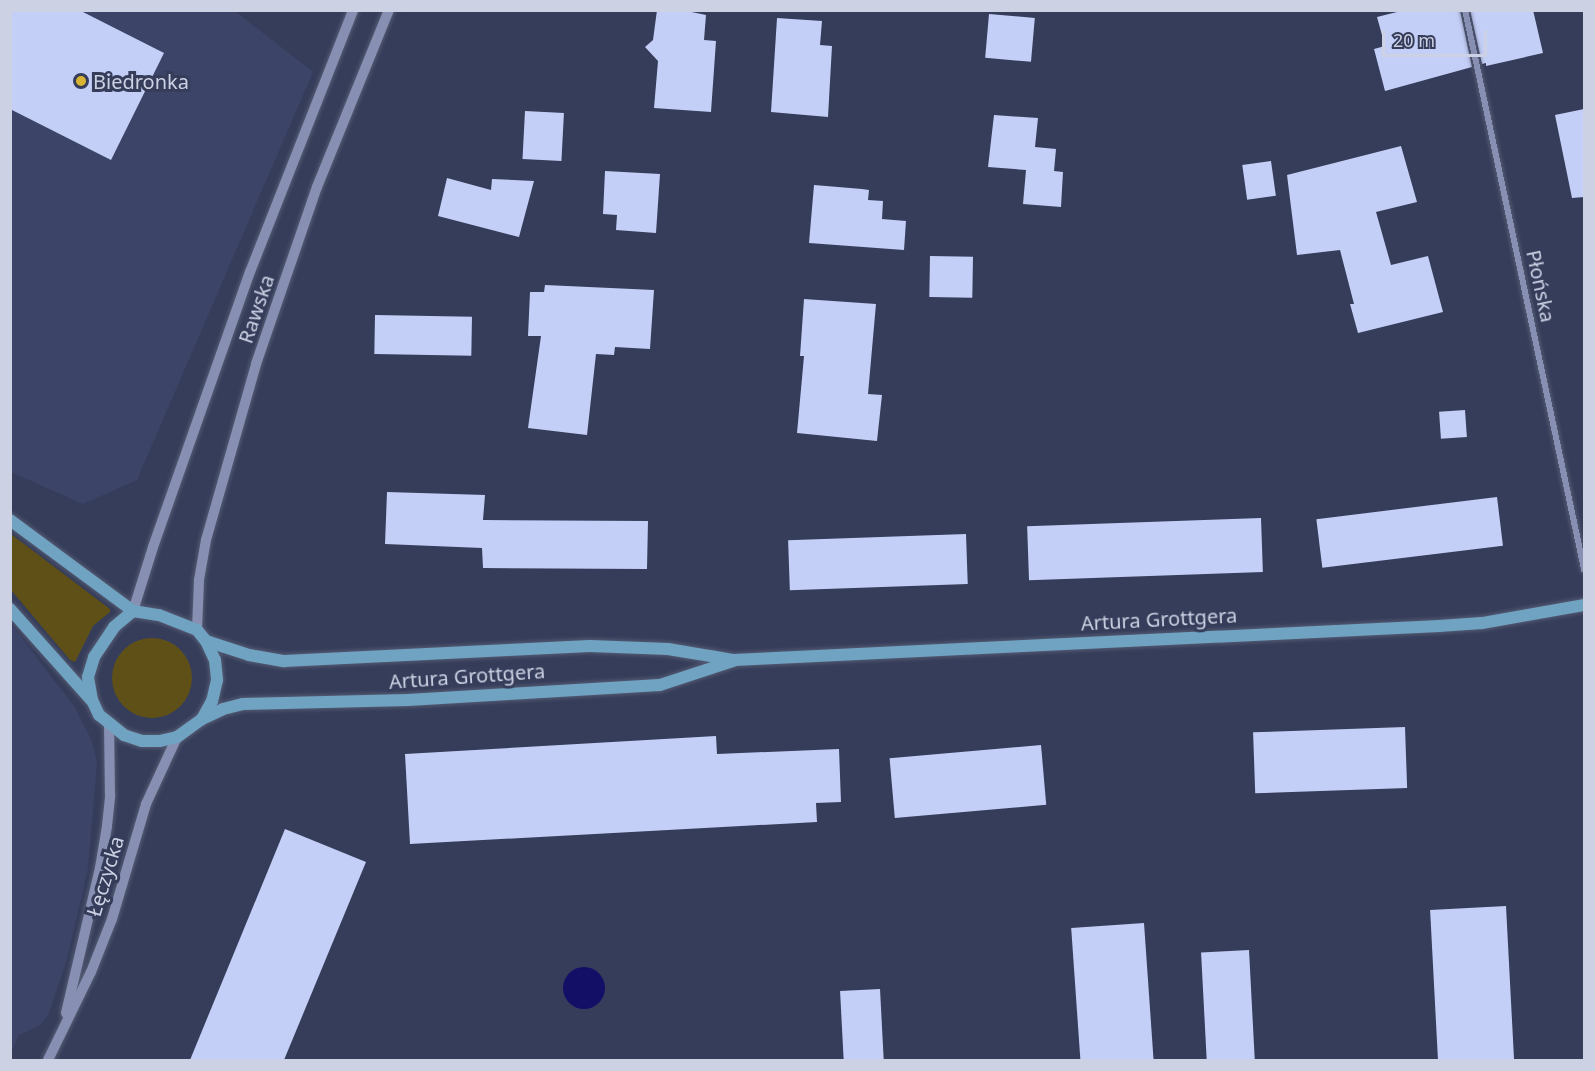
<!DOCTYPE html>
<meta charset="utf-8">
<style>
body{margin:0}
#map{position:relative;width:1595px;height:1071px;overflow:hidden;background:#353d5a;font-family:"Noto Sans",sans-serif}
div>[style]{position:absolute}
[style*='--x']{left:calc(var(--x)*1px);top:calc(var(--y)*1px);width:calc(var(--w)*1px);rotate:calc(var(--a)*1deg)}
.built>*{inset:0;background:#3c4468}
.green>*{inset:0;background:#5f5018}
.round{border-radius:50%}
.water>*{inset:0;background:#140f66}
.building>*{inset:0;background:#c4cff7;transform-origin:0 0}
.roads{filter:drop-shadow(0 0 2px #555b73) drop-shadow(0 0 2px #555b73)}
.minor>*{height:6px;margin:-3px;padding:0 3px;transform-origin:3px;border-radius:3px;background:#8790b2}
.tertiary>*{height:10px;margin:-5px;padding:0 5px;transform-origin:5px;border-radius:5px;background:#8790b2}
.secondary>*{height:12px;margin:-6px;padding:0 6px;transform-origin:6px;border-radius:6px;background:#70a3c2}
.dots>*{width:16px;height:16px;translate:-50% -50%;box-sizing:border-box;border:3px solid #353d5a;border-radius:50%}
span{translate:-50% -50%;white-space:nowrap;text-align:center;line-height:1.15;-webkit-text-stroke:6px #353d5a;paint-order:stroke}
.poi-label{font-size:20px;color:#ccd1e3}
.left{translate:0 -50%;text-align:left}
.street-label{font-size:20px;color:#ccd1e3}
.frame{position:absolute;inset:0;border:12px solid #ccd1e3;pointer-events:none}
.scale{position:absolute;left:1382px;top:30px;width:105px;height:27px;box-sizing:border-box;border:3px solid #ccd1e3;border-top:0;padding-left:8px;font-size:18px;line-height:21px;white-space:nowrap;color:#ccd1e3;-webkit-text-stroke:4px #353d5a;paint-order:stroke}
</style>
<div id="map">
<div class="built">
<i style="clip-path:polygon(11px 11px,235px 11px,313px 72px,137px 480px,83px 504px,11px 472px)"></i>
<i style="clip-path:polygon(11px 624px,74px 706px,92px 741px,97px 762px,88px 869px,66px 963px,48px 1015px,40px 1025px,19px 1035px,11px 1053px)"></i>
</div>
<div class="green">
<i style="clip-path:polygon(11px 534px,110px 609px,110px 612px,93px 626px,75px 662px,70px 660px,11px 590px)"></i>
<i class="round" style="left:112px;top:638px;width:80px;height:80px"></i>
</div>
<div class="water">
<i class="round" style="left:563px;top:967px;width:42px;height:42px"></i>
</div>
<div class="building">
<i style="clip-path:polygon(10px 10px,79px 10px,164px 53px,111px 160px,10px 109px)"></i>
<i style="clip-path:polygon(657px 10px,682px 10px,706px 15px,704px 40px,716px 41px,711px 112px,654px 108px,658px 61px,645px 47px,653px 40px)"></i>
<i style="clip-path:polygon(1405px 10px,1460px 10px,1472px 67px,1385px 91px,1374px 49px,1385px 46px,1377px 17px)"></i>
<i style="clip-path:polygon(1470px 10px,1533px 10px,1543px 53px,1486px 66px,1486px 63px,1482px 64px)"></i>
<i style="left:989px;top:14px;width:46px;height:44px;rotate:5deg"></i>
<i style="clip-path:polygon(777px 18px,822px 21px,820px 45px,832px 46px,828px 117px,771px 112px)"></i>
<i style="clip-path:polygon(1584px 109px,1584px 197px,1572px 198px,1555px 115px)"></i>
<i style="left:525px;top:111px;width:39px;height:48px;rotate:3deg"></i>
<i style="clip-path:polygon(994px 115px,1038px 118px,1035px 147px,1056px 149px,1054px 171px,1063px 172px,1061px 207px,1023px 204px,1026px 170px,988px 167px)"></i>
<i style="clip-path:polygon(1401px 146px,1417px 202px,1376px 212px,1391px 265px,1428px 256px,1443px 312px,1358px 333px,1350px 304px,1354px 304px,1340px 250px,1297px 255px,1287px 175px)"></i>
<i style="left:1271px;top:161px;width:35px;height:29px;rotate:82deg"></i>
<i style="clip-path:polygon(605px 171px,660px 174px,656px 233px,616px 230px,617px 215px,603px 214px)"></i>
<i style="clip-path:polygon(447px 178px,491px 190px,492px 179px,534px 181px,519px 237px,438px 216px)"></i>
<i style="clip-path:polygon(814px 185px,862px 189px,869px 190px,868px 200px,883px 201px,882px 219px,906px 221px,904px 250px,809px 243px)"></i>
<i style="left:930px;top:256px;width:43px;height:41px;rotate:1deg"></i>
<i style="clip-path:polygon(545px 285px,654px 290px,650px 349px,615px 347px,614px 355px,596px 354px,587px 435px,528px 428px,541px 336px,528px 336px,530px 292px,544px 292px)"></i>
<i style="clip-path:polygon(804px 299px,876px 304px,868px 394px,882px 395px,877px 441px,797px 433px,804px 356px,800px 356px)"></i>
<i style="left:375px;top:315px;width:97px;height:39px;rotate:1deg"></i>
<i style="left:1465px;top:410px;width:27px;height:26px;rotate:86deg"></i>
<i style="clip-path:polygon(387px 492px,485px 495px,483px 520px,648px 521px,647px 569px,483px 568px,482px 548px,385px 544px)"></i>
<i style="left:1497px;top:497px;width:49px;height:182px;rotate:83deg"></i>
<i style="left:1261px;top:518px;width:54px;height:234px;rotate:88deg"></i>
<i style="left:966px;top:534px;width:50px;height:178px;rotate:88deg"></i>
<i style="left:1405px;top:727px;width:61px;height:152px;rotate:88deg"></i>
<i style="clip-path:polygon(716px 736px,717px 754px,839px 749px,841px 802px,816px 803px,817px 822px,410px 844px,405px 754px)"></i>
<i style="left:1041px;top:745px;width:60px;height:152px;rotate:85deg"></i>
<i style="clip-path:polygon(285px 829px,366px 862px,284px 1060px,190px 1060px)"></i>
<i style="left:1506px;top:906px;width:154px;height:76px;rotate:87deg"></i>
<i style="left:1144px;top:923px;width:137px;height:73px;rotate:86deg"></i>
<i style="left:1249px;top:950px;width:110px;height:48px;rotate:87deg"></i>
<i style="left:880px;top:989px;width:71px;height:40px;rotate:87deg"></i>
</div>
<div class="roads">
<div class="minor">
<i style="--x:1465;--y:10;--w:572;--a:77.98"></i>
</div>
<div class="tertiary">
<i style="--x:133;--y:611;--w:67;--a:-72.6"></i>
<i style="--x:153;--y:547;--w:292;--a:-70.6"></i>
<i style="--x:250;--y:272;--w:282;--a:-68.5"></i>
<i style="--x:197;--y:630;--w:50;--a:-87.7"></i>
<i style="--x:199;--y:580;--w:41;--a:-80.1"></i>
<i style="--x:206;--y:540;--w:183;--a:-74.1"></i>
<i style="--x:256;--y:364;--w:187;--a:-71"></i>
<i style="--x:317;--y:187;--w:191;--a:-67.9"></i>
<i style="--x:66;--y:1013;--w:149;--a:-76.8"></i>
<i style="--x:100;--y:868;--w:43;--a:-80.5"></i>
<i style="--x:107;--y:826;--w:31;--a:-84"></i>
<i style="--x:110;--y:795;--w:70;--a:-90.8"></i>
<i style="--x:48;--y:1060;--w:98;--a:-64"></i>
<i style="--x:91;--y:972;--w:57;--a:-68.4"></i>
<i style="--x:112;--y:919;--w:120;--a:-73.5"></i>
<i style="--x:146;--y:804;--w:74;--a:-65.2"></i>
</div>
<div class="secondary">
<i style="--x:10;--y:520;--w:153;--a:36.5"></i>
<i style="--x:10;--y:609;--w:122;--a:48.3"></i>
<i style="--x:133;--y:611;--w:26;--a:9"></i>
<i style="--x:159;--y:615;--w:41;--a:21.5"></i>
<i style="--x:197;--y:630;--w:14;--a:51"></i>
<i style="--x:206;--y:641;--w:21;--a:65"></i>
<i style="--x:215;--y:660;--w:20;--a:84"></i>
<i style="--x:217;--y:680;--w:22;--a:103"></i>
<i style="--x:212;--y:701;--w:21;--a:119"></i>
<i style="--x:202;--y:719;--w:31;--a:144"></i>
<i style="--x:177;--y:737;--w:18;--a:167"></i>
<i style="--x:159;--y:741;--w:17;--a:180"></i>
<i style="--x:142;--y:741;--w:19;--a:-162"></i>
<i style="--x:124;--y:735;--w:32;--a:-141"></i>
<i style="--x:99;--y:715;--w:17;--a:-115"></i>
<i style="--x:92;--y:700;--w:23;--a:-100"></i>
<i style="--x:88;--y:677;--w:21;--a:-73"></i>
<i style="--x:94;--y:657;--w:36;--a:-56"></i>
<i style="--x:114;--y:627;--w:25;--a:-40"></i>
<i style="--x:206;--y:641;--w:45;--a:18"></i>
<i style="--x:249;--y:655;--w:36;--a:10"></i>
<i style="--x:284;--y:661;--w:306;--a:-2.8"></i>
<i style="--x:590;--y:646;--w:78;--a:2.2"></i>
<i style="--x:668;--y:649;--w:67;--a:9.5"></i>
<i style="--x:734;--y:660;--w:706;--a:-2.76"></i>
<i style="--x:1439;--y:626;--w:43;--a:-4"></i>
<i style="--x:1482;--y:623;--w:104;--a:-10"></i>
<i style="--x:202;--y:719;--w:23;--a:-25"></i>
<i style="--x:223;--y:709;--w:21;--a:-14"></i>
<i style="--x:243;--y:704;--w:165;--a:-1.4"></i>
<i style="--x:408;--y:700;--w:252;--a:-3.4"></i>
<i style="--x:660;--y:685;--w:77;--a:-18.2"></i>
</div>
</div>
<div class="dots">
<i style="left:81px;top:81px;background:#d7b434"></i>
</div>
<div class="poi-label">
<span class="left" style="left:93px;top:81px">Biedronka</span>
</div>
<div class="street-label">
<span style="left:1541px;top:286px;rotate:78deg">Płońska</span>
<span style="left:256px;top:309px;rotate:-71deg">Rawska</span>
<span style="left:1159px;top:619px;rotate:-3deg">Artura Grottgera</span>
<span style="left:467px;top:676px;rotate:-4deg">Artura Grottgera</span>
<span style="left:105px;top:876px;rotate:-73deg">Łęczycka</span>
</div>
<div class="frame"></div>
<div class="scale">20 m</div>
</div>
